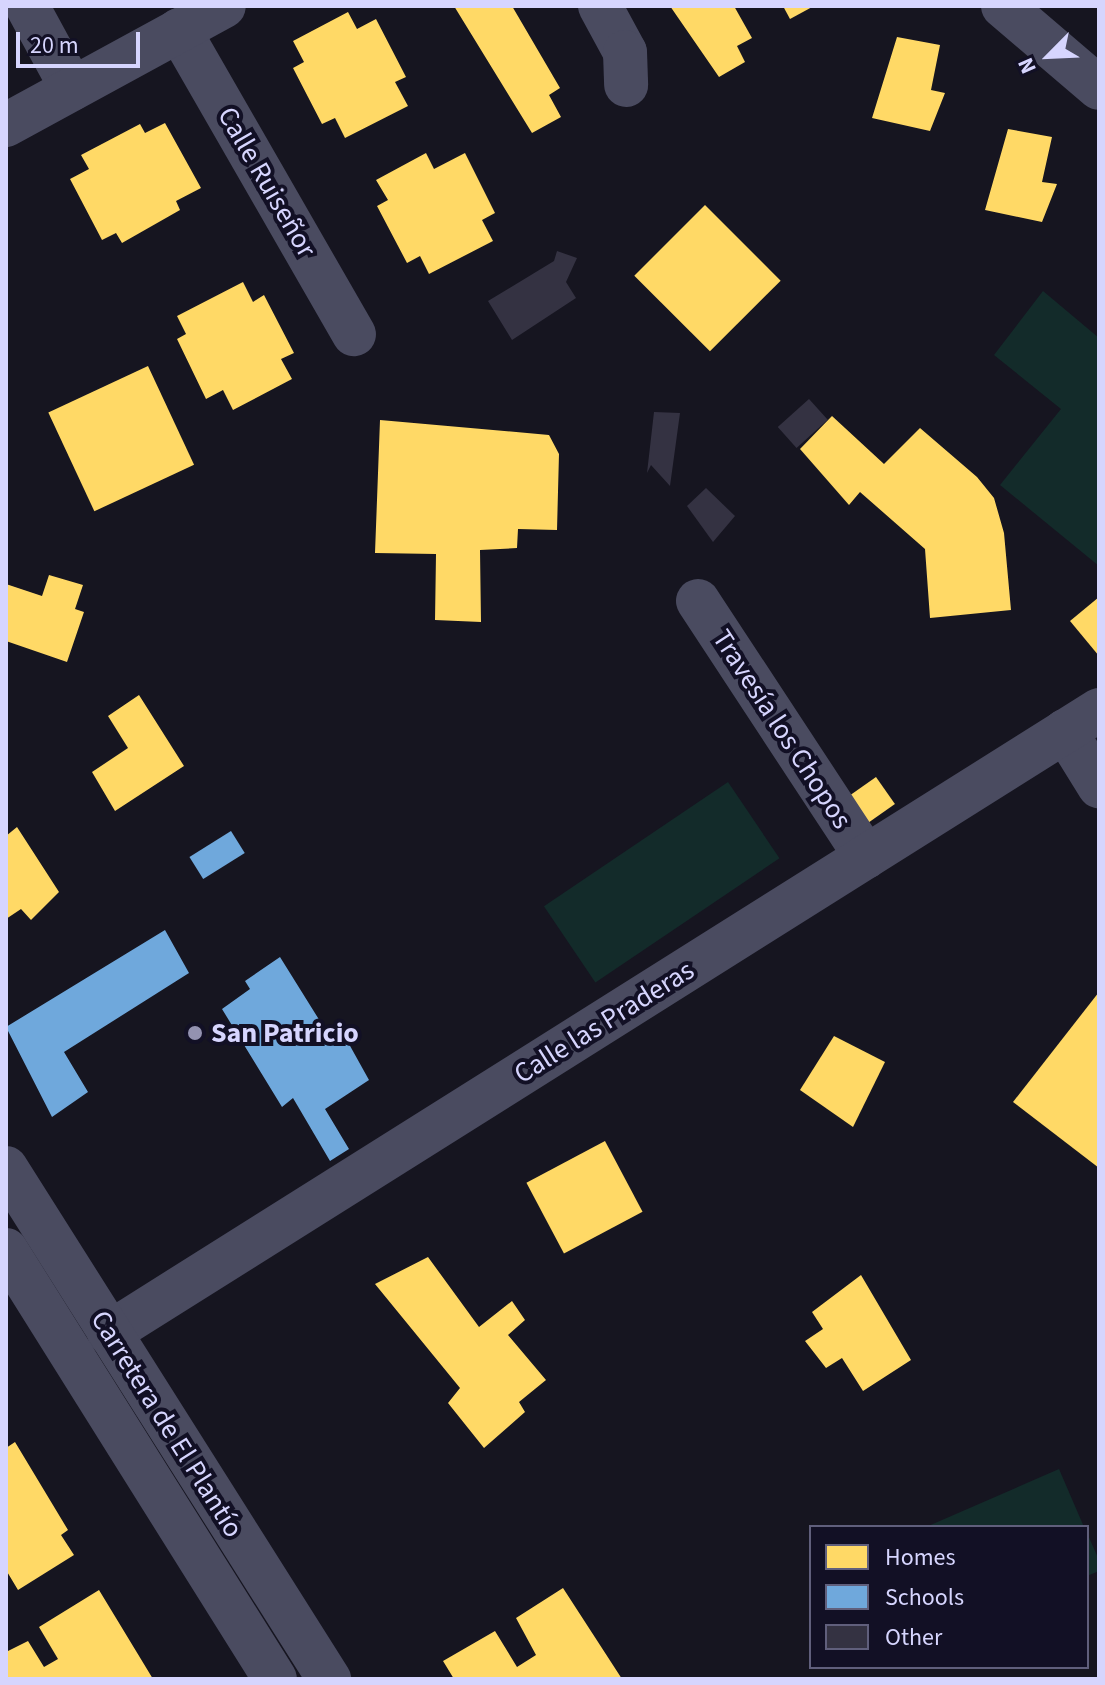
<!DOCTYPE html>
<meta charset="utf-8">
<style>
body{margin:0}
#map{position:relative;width:1105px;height:1685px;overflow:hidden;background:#161520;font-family:"Source Sans 3",sans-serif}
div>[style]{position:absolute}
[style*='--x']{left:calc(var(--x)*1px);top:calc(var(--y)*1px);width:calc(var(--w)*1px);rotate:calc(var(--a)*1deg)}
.green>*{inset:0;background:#132b2a;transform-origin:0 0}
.homes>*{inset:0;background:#ffd966;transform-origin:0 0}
.schools>*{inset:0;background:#6fa8dc;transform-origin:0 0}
.building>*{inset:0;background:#343242;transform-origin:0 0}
.minor>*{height:44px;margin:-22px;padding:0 22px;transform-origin:22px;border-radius:22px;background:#4a4b60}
.tertiary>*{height:44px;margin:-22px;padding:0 22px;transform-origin:22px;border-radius:22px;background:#4a4b60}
.dots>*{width:22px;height:22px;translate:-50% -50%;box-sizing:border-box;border:4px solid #121025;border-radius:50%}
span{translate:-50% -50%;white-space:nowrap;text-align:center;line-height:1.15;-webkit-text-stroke:8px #121025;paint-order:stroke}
.street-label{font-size:28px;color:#d6d5fe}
.poi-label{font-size:28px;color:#d6d5fe;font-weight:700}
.left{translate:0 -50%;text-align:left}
.frame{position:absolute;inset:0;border:8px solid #d6d5fe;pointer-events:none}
.legend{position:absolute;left:809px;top:1525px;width:280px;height:144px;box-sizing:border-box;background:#121025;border:2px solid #605f7c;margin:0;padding:10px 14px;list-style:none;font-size:24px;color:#d6d5fe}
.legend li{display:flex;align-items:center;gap:16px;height:40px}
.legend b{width:40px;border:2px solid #605f7c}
.north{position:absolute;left:1009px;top:16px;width:80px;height:80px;-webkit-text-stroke:6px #121025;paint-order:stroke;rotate:246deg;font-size:22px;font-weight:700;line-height:32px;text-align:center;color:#d6d5fe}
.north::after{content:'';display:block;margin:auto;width:28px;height:36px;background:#d6d5fe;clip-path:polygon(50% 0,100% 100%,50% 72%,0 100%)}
.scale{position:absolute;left:16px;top:32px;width:124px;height:36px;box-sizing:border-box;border:4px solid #d6d5fe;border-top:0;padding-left:10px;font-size:24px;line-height:28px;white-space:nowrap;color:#d6d5fe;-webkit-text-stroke:6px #121025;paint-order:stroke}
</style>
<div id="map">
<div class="green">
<i style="clip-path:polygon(1043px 291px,1099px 338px,1099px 566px,1000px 485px,1061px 409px,994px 355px)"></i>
<i style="left:728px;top:782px;width:92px;height:222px;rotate:56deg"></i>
<i style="clip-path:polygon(1059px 1469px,1084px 1527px,926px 1527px)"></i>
<i style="clip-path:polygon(1087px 1533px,1099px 1560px,1099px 1571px,1087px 1576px)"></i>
</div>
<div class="homes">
<i style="clip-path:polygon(454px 6px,512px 6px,560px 88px,549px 95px,561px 117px,532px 133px)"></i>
<i style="clip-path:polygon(670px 6px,734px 6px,752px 38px,737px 46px,745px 62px,719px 77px)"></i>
<i style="clip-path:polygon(783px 6px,814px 6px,790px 19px)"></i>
<i style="clip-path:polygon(348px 12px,357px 29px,376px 19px,406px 77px,395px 82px,408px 106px,345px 138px,335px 118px,322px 124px,293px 68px,304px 62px,293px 41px)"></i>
<i style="clip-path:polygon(897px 37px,940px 45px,931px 90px,945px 93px,930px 131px,872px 118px)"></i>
<i style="clip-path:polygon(165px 123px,201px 188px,176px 201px,180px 210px,122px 243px,116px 233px,102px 240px,70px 179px,89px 169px,81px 155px,140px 124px,145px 133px)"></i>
<i style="clip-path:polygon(1008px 129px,1052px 137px,1042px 182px,1057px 184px,1042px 222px,985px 210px)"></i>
<i style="clip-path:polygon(426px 153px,434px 169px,465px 153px,495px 213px,482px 220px,493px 241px,429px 274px,420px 256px,407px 263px,377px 206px,388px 200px,376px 180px)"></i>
<i style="left:705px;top:205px;width:107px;height:100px;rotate:45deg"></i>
<i style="clip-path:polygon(243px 282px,253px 302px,264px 295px,294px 353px,281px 359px,292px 379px,233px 410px,223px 390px,206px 399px,177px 339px,186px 334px,177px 316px)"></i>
<i style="left:148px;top:366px;width:109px;height:110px;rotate:65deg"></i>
<i style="clip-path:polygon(832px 416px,884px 464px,920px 428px,977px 477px,994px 498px,1004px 533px,1011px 610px,930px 618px,925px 549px,860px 492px,849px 505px,800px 449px)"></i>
<i style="clip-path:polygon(380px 420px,549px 435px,559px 454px,557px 530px,518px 529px,517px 548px,480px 550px,481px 622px,435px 620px,436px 554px,375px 553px)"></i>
<i style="clip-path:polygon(49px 575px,83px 585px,75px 609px,84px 612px,67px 662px,6px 641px,6px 584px,42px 596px)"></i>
<i style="clip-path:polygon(1099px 597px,1099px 656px,1070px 621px)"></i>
<i style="clip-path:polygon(139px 695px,184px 766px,115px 811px,92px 772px,128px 748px,108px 716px)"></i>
<i style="left:876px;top:777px;width:33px;height:36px;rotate:55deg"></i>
<i style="clip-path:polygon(17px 827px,59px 892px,31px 920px,21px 909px,6px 919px,6px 836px)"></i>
<i style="clip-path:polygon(1099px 992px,1099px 1168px,1013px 1102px)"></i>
<i style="clip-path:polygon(834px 1036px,885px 1062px,853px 1127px,800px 1090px)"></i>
<i style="left:605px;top:1141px;width:80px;height:89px;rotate:62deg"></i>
<i style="clip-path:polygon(428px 1257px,479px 1327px,512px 1301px,525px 1320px,508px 1335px,546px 1380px,519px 1402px,525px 1412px,484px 1448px,448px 1403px,460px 1388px,375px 1284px)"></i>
<i style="clip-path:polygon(861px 1275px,911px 1360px,863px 1391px,842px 1358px,826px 1368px,805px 1341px,823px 1329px,812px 1312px)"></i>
<i style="clip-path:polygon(15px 1442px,68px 1530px,61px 1535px,74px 1555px,18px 1590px,6px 1570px,6px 1448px)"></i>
<i style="clip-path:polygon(563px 1588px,622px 1679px,454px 1679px,443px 1661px,495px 1631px,517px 1667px,536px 1655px,516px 1618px)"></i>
<i style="clip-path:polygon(99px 1590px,153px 1679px,6px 1679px,6px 1652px,28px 1641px,44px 1667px,58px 1659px,39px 1627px)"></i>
</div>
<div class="schools">
<i style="left:231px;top:831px;width:26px;height:49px;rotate:58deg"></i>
<i style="clip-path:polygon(165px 930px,189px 973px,64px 1052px,88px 1092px,52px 1117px,6px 1027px)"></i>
<i style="clip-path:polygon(280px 957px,333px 1042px,344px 1035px,369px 1080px,325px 1109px,349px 1149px,330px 1161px,293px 1098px,282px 1107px,222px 1009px,250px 989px,245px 981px)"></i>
</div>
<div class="building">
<i style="clip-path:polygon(557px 251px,577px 258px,566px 282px,576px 298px,512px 340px,488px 301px,554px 261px)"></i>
<i style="left:809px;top:399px;width:28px;height:42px;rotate:48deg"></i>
<i style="clip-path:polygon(654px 412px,680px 413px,670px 486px,651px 465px,647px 473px)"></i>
<i style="clip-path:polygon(706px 488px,735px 516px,713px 542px,687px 506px)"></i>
</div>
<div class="minor">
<i style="--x:27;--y:6;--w:94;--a:61.5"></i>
<i style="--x:600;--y:6;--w:52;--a:61.5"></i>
<i style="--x:625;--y:52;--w:33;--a:88"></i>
<i style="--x:1003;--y:6;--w:126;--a:40.5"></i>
<i style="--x:179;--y:30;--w:351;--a:60.1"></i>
<i style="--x:6;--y:125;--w:248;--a:-28.6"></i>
<i style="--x:698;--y:601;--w:306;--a:56.7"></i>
<i style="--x:1065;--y:731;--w:65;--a:58.3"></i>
<i style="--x:109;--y:1333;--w:1170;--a:-32.18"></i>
</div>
<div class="tertiary">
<i style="--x:6;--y:1168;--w:605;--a:57.7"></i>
<i style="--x:6;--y:1250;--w:506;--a:57.91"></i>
</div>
<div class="dots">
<i style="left:195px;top:1033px;background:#9392b0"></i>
</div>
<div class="street-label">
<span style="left:267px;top:182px;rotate:60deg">Calle Ruiseñor</span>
<span style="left:782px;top:729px;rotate:57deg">Travesía los Chopos</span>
<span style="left:604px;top:1022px;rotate:-32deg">Calle las Praderas</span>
<span style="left:167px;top:1424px;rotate:58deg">Carretera de El Plantío</span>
</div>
<div class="poi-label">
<span class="left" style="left:211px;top:1033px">San Patricio</span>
</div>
<div class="frame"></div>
<ul class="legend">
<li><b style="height:22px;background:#ffd966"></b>Homes</li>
<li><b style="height:22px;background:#6fa8dc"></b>Schools</li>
<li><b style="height:22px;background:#343242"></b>Other</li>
</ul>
<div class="north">N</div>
<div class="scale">20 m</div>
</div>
